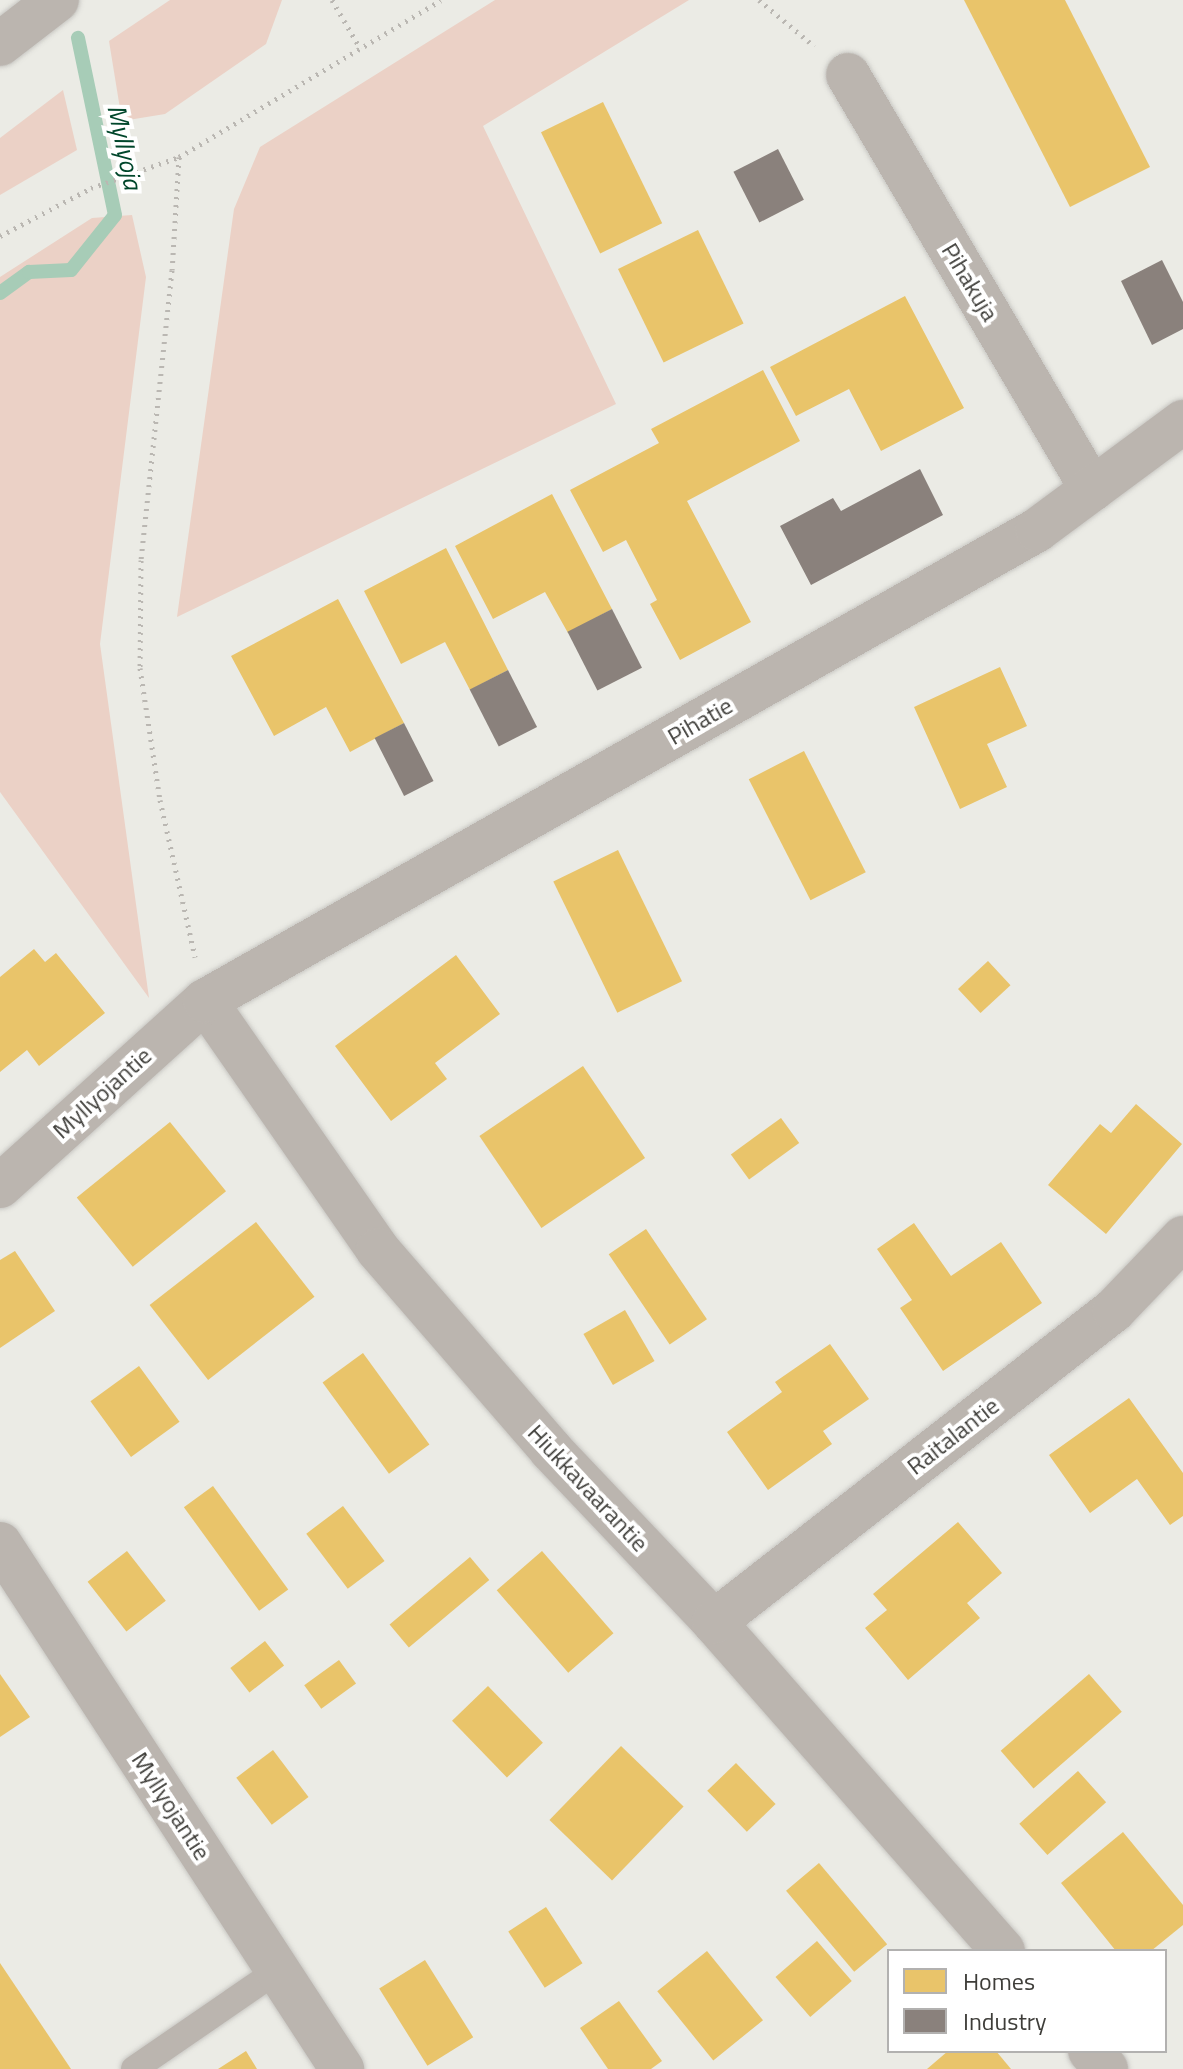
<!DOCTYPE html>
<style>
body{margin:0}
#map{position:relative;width:1183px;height:2069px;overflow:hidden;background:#ebebe5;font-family:"Titillium Web",sans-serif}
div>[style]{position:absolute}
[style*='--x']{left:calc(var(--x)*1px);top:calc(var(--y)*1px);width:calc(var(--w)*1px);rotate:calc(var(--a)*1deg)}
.green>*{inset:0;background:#ebd1c6}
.homes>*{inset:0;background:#e9c46a;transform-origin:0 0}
.industry>*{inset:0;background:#8a817c;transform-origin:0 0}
.stream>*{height:14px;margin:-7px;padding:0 7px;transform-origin:7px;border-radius:7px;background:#a7ccb7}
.path>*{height:5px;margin-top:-2.5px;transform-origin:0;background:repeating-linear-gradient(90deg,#bab7b2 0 2px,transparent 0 8px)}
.roads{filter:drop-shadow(0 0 2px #c8c7c3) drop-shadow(0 0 2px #c8c7c3)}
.service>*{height:26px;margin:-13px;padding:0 13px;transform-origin:13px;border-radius:13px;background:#bbb5af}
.minor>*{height:44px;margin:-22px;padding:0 22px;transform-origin:22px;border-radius:22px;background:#bbb5af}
.tertiary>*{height:44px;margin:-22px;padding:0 22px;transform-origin:22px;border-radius:22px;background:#bbb5af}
span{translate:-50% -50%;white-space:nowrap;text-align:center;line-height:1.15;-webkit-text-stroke:8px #fff;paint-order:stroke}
.street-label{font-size:24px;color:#3e3d39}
.water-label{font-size:26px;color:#00462b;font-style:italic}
.legend{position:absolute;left:887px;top:1949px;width:280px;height:104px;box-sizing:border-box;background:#fff;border:2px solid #b2b1b0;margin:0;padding:10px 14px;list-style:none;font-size:24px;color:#3e3d39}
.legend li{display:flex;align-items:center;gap:16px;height:40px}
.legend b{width:40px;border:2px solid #b2b1b0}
</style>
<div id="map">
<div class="green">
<i style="clip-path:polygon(170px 0,282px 0,266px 44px,165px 114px,122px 121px,109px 41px)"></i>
<i style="clip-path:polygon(495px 0,689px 0,483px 126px,616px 404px,177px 617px,234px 209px,260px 147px)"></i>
<i style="clip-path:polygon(63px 90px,77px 150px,0 195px,0 138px)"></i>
<i style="clip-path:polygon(132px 215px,146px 277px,100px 644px,149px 998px,0 792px,0 277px,92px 218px)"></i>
</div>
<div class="homes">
<i style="clip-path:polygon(964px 0,1065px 0,1150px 167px,1070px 207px)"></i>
<i style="left:603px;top:102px;width:135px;height:69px;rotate:64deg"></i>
<i style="left:698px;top:230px;width:104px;height:89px;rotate:64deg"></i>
<i style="clip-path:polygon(905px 296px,964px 408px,881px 451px,849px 389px,796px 416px,770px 367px)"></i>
<i style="clip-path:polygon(763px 370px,800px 441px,687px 501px,751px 622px,680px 660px,650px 604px,657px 600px,626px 540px,603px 552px,570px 490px,659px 443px,651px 429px)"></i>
<i style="clip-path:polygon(552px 494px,612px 609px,568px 633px,545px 592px,493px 619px,455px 546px)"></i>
<i style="clip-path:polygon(446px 548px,508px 670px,470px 690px,445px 642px,401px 664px,364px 591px)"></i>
<i style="clip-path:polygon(338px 599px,404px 723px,350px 752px,326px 707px,274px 736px,231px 656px)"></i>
<i style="clip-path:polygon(1000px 667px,1027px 726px,987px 744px,1007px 787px,960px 809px,914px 707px)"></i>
<i style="left:804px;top:751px;width:136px;height:62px;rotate:63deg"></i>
<i style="left:618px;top:850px;width:146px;height:72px;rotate:64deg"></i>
<i style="clip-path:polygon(34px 949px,45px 962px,56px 953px,105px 1013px,39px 1066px,27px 1050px,0 1072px,0 977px)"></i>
<i style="clip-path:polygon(456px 955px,500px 1014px,435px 1063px,447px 1079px,391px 1121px,335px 1046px)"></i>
<i style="left:988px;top:961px;width:33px;height:41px;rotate:47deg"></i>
<i style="left:583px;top:1066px;width:111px;height:125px;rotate:56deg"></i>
<i style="clip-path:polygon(1136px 1104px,1182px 1144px,1106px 1234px,1048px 1185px,1100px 1124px,1111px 1133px)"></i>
<i style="left:781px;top:1118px;width:31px;height:62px;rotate:54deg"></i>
<i style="left:170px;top:1122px;width:89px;height:120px;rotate:51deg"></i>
<i style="left:256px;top:1222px;width:95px;height:135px;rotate:52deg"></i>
<i style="clip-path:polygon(914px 1223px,951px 1276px,1001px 1242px,1042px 1303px,943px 1371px,900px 1308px,912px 1300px,877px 1249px)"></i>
<i style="left:646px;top:1229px;width:109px;height:45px;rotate:56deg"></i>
<i style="clip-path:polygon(15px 1251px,55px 1311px,0 1348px,0 1260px)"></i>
<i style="left:625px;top:1310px;width:59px;height:48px;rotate:60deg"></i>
<i style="clip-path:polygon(830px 1344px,869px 1399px,823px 1431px,832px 1444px,768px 1490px,727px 1432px,782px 1392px,775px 1382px)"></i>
<i style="left:363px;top:1353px;width:113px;height:50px;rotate:54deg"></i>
<i style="left:139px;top:1366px;width:69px;height:60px;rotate:54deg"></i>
<i style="clip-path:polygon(1129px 1398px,1183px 1473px,1183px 1516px,1170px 1525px,1137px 1479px,1090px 1513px,1049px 1455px)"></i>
<i style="left:213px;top:1486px;width:128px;height:36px;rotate:54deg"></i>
<i style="left:343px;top:1506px;width:69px;height:46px;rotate:53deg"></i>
<i style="clip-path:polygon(958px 1522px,1002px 1573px,967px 1603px,980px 1618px,908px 1680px,865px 1628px,887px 1610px,873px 1594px)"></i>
<i style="left:127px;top:1551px;width:63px;height:50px;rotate:52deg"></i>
<i style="left:542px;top:1551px;width:109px;height:60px;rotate:49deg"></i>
<i style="left:470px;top:1557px;width:30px;height:105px;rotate:50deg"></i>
<i style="left:265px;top:1641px;width:31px;height:44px;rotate:52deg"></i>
<i style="left:339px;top:1660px;width:29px;height:43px;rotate:54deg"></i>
<i style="clip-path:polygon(0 1674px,30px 1717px,0 1737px)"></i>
<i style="left:1089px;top:1674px;width:50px;height:117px;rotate:49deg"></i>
<i style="left:488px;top:1686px;width:79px;height:50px;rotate:46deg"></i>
<i style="left:621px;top:1746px;width:87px;height:103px;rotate:44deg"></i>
<i style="left:273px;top:1750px;width:59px;height:46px;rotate:53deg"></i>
<i style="left:736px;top:1763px;width:57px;height:40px;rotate:46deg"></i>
<i style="left:1078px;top:1771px;width:42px;height:79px;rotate:48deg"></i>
<i style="clip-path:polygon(1123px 1832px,1183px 1905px,1183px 1925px,1151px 1951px,1116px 1951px,1061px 1883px)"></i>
<i style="left:819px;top:1863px;width:106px;height:43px;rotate:50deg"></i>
<i style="left:546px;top:1907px;width:67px;height:45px;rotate:57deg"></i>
<i style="left:817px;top:1941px;width:53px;height:55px;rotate:49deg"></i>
<i style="left:707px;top:1951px;width:89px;height:64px;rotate:51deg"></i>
<i style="left:425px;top:1960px;width:91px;height:54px;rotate:58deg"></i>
<i style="clip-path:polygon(0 1963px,71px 2069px,0 2069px)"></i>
<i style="clip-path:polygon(619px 2001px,662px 2061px,651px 2069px,608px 2069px,580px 2028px)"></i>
<i style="clip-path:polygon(246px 2051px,257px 2069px,218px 2069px)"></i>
<i style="clip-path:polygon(948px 2051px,996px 2051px,1011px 2069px,927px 2069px)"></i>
</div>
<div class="industry">
<i style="left:778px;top:149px;width:57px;height:50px;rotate:63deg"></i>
<i style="clip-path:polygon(1162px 260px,1183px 302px,1183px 329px,1152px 345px,1121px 281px)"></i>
<i style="clip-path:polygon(920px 469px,943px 515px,811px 585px,780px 526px,833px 498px,841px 511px)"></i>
<i style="left:612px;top:609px;width:66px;height:50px;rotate:63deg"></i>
<i style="left:508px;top:670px;width:64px;height:43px;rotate:63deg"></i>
<i style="left:404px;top:723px;width:65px;height:33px;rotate:63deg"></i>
</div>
<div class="stream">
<i style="--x:0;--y:293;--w:36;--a:-36"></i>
<i style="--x:29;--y:272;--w:42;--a:-2.7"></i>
<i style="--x:71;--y:270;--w:70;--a:-51.3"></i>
<i style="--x:115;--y:215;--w:181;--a:-101.8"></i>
</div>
<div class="path">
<i style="--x:332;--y:0;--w:56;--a:59.7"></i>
<i style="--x:759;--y:0;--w:72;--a:39.9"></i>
<i style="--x:179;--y:157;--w:113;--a:93.5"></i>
<i style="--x:172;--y:270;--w:292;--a:96.1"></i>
<i style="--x:141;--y:560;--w:108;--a:90.5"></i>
<i style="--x:140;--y:668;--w:134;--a:81.4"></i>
<i style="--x:160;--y:800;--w:161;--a:77.4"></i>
<i style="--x:0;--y:236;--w:103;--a:-27.8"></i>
<i style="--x:91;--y:188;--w:93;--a:-19.4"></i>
<i style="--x:179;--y:157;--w:305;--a:-30.9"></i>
</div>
<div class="roads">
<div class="service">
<i style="--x:134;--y:2069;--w:175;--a:-34.5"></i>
</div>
<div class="minor">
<i style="--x:848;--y:75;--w:481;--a:59.5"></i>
<i style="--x:205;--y:1001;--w:303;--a:55.2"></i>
<i style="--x:378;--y:1250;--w:264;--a:49.1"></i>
<i style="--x:551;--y:1450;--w:237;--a:46.5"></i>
<i style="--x:714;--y:1622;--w:438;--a:48.7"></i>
<i style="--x:0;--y:1186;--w:276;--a:-42.1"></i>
<i style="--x:205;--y:1001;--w:956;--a:-29.51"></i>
<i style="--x:1037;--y:530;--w:182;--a:-36.5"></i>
<i style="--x:0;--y:1544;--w:627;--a:56.92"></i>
<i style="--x:714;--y:1622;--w:507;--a:-37.95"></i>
<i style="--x:1114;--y:1310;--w:100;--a:-46.2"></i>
<i style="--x:1090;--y:2051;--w:24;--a:48"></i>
</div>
<div class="tertiary">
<i style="--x:0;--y:44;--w:72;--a:-37.7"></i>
</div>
</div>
<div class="street-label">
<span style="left:970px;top:282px;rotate:59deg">Pihakuja</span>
<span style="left:700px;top:721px;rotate:-30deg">Pihatie</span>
<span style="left:102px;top:1093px;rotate:-42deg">Myllyojantie</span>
<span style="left:953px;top:1436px;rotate:-38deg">Raitalantie</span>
<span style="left:588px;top:1488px;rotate:47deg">Hiukkavaarantie</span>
<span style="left:171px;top:1806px;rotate:57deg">Myllyojantie</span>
</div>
<div class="water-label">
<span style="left:125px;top:147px;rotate:78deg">Myllyoja</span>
</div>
<ul class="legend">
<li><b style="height:22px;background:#e9c46a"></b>Homes</li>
<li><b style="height:22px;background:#8a817c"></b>Industry</li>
</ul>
</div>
